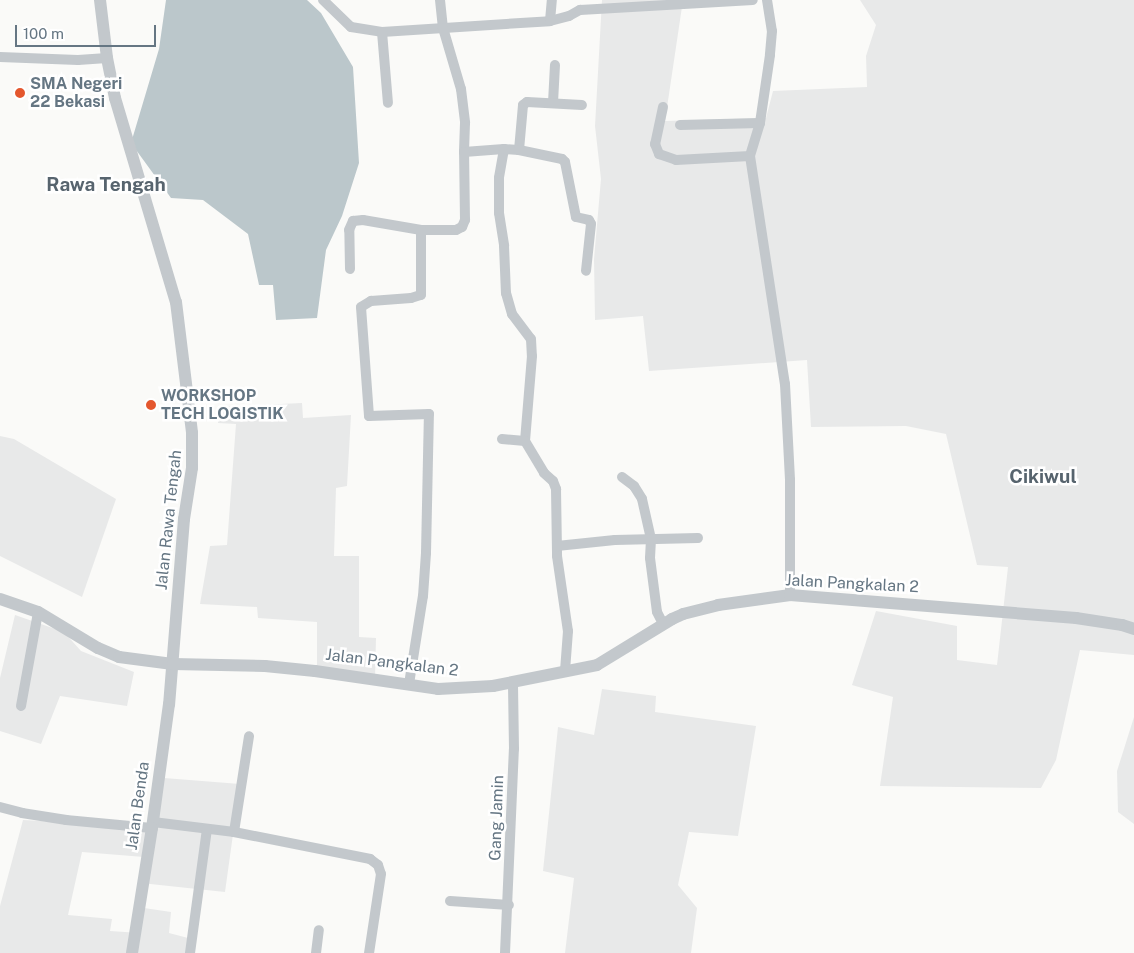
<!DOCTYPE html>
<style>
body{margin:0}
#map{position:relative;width:1134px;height:953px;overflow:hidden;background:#fafaf8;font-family:"Public Sans",sans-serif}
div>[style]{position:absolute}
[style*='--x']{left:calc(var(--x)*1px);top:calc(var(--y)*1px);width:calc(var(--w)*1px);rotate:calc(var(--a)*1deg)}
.built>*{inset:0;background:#e8e9e9}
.water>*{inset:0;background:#bbc7cb}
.minor>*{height:10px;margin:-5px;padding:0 5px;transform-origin:5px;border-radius:5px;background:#c3c8cc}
.tertiary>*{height:12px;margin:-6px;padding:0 6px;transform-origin:6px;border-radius:6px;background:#c3c8cc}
.dots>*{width:14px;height:14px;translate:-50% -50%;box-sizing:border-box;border:2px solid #fff;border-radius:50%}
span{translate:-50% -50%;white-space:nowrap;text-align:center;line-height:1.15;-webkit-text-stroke:5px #fff;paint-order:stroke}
.poi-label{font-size:16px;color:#657683;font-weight:700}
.left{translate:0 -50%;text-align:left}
.street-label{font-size:16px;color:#657683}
.quarter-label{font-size:19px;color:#57646e;font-weight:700}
.scale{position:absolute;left:15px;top:25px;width:141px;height:22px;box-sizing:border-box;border:2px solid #657683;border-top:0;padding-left:6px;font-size:15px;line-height:18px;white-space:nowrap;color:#657683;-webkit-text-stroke:4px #fff;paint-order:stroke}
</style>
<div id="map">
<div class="built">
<i style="clip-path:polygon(602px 0,683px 0,665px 121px,766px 118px,773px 91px,867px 87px,866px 56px,876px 25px,860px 0,1134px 0,1134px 655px,1080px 650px,1056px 760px,1041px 788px,880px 786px,893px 697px,852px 685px,876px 611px,957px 626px,957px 660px,997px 665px,1008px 567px,977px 565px,946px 434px,906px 426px,811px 427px,807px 360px,649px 371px,643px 316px,595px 320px,594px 259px,601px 179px,595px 126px)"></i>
<i style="clip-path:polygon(302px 403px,303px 418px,351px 415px,347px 486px,336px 488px,334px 556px,359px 556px,359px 637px,376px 638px,375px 678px,317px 669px,317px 622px,258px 618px,257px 607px,200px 604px,210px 546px,227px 545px,236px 424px,218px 423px,218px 407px)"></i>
<i style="clip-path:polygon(0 436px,14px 439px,116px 499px,82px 597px,0 556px)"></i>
<i style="clip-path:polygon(15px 615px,64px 632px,81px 651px,134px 672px,127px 706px,60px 696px,41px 744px,0 731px,0 678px)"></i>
<i style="clip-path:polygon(602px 689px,656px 696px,655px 712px,756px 726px,738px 836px,689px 832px,678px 885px,697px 908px,691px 953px,565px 953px,574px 878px,543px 871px,558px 727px,594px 735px)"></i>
<i style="clip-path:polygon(1134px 717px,1134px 824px,1118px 812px,1117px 771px)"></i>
<i style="clip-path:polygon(164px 778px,240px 784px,225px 892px,141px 883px,144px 857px,82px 852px,68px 915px,112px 919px,110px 931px,140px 933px,144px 908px,171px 912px,169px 933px,188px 938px,186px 953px,0 953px,0 906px,23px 820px,155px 827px)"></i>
</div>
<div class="water">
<i style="clip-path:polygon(166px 0,307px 0,321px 13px,353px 67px,359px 163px,342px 216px,326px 250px,317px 318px,276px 320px,273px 285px,259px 285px,248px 234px,203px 200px,171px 198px,131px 143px,159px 49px)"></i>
</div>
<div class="minor">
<i style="--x:323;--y:0;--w:39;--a:44"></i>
<i style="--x:351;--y:27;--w:31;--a:9"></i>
<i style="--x:382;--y:32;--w:168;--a:-3.7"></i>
<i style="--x:550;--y:21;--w:20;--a:-15"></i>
<i style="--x:569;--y:16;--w:13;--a:-29"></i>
<i style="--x:580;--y:10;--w:173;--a:-3.3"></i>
<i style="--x:440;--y:0;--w:28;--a:84"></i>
<i style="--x:443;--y:28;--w:64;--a:73.6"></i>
<i style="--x:461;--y:89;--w:34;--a:83"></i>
<i style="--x:465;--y:123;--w:29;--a:92"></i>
<i style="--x:464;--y:152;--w:40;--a:-4.3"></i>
<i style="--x:504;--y:149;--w:29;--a:100"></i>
<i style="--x:499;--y:178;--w:35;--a:90"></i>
<i style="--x:499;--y:213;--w:33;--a:81"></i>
<i style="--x:504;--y:246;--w:47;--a:87.6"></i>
<i style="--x:506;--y:293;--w:22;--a:74"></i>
<i style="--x:512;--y:314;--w:31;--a:53"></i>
<i style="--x:531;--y:339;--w:17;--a:87"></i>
<i style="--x:532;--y:356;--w:85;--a:94.7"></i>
<i style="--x:525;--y:441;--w:37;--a:59"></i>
<i style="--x:544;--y:473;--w:12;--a:42"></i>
<i style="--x:553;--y:481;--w:9;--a:69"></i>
<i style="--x:556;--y:489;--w:67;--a:89.1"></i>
<i style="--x:557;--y:556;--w:76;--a:81.7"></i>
<i style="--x:568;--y:631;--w:40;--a:94.3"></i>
<i style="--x:767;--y:0;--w:31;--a:81"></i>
<i style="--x:772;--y:31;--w:24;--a:95"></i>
<i style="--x:770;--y:55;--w:69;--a:98.4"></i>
<i style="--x:760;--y:123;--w:34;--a:107"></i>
<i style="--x:750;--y:156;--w:231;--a:81.3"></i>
<i style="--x:785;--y:384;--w:96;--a:87"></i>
<i style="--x:790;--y:480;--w:115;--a:90"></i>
<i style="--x:550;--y:21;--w:21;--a:-85"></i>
<i style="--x:382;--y:32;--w:71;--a:85.2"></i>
<i style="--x:0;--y:57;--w:78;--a:2.2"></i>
<i style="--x:78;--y:60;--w:29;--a:-4"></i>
<i style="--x:553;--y:103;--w:38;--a:-87"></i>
<i style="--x:663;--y:107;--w:38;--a:102"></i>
<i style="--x:655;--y:144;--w:11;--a:68"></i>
<i style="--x:659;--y:154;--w:18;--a:19"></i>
<i style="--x:676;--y:160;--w:74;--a:-3.1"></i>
<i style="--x:680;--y:125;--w:80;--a:-1.4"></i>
<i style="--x:504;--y:149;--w:15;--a:4"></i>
<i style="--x:519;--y:150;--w:45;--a:-84.9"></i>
<i style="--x:523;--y:105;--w:5;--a:-37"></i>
<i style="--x:527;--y:102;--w:55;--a:3.1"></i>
<i style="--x:519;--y:150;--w:44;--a:11.8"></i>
<i style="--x:562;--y:159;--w:4;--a:45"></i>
<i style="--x:565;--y:162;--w:56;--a:78.7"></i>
<i style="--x:576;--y:217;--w:13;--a:13"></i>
<i style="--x:589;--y:220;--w:4;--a:63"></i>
<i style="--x:591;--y:224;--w:47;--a:96.1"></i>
<i style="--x:350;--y:269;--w:39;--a:-91"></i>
<i style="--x:349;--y:230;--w:10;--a:-66"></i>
<i style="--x:353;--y:221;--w:10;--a:-6"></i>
<i style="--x:363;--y:220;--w:59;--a:9.8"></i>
<i style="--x:421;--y:230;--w:35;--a:0"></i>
<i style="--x:456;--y:230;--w:7;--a:-27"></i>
<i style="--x:462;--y:227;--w:8;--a:-67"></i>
<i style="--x:465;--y:220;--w:68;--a:-90.8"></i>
<i style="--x:502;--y:439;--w:23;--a:5"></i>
<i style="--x:622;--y:477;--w:15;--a:37"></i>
<i style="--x:634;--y:486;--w:15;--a:58"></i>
<i style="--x:642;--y:499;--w:41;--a:77.3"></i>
<i style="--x:651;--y:539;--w:19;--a:93"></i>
<i style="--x:650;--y:558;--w:54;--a:82.6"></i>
<i style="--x:657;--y:612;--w:13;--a:63"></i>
<i style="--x:557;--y:546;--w:58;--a:-5.9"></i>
<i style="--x:615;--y:540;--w:83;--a:-1.4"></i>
<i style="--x:409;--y:684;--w:89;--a:-81"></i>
<i style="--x:423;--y:596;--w:43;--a:-86"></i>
<i style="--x:426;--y:553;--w:139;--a:-88.8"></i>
<i style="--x:429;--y:414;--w:60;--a:178.1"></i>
<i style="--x:369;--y:416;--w:109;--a:-94.2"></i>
<i style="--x:361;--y:307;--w:12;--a:-31"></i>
<i style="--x:371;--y:301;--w:40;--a:-4.3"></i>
<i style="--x:411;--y:298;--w:10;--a:-17"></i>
<i style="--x:421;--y:295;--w:65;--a:-90"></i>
<i style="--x:21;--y:706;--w:96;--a:-79.7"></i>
<i style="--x:0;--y:807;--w:23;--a:15"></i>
<i style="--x:22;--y:813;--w:45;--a:9"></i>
<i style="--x:66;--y:820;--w:86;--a:5.3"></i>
<i style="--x:153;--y:822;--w:82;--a:7"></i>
<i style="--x:234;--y:832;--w:139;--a:11.2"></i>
<i style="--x:370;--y:859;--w:10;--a:37"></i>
<i style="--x:378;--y:865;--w:9;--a:72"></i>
<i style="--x:381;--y:874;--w:80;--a:98.6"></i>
<i style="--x:234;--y:832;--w:97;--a:-81.1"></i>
<i style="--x:450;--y:901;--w:59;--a:3.9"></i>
<i style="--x:190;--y:953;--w:125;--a:-82.2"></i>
<i style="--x:316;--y:953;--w:23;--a:-83"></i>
<i style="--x:505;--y:953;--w:204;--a:-87.5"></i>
<i style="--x:514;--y:749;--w:66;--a:-90.9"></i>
</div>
<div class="tertiary">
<i style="--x:100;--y:0;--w:58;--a:83.1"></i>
<i style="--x:107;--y:58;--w:41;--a:78.7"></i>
<i style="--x:115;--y:98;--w:213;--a:73.4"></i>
<i style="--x:176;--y:302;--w:132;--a:83"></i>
<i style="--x:192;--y:433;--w:35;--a:90"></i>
<i style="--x:192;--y:468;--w:52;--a:98.9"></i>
<i style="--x:184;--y:519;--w:186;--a:94.6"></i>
<i style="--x:169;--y:704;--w:125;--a:97.8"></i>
<i style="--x:152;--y:828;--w:127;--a:99.1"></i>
<i style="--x:0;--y:599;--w:40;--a:18.9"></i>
<i style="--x:38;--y:612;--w:70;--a:31"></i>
<i style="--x:98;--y:648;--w:23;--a:23"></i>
<i style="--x:119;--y:657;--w:54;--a:7.4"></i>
<i style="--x:173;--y:664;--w:92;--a:1.2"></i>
<i style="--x:265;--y:666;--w:50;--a:5.7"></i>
<i style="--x:315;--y:671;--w:124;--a:8.3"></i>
<i style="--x:438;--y:689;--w:55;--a:-3.1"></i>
<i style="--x:493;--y:686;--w:106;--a:-11.4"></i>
<i style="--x:597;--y:665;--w:88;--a:-31.5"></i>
<i style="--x:672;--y:619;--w:12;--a:-24"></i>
<i style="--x:683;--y:614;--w:36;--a:-14"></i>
<i style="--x:718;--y:605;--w:73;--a:-7.9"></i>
<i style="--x:790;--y:595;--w:287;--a:4.6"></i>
<i style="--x:1076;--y:618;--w:47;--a:8.7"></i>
<i style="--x:1122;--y:625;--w:13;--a:18"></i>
</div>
<div class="dots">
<i style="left:20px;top:93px;background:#e4572e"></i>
<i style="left:151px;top:405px;background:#e4572e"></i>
</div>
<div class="poi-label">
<span class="left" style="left:30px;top:93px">SMA Negeri<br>22 Bekasi</span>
<span class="left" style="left:161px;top:405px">WORKSHOP<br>TECH LOGISTIK</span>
</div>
<div class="street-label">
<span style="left:169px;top:520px;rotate:-84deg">Jalan Rawa Tengah</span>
<span style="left:852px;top:584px;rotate:3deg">Jalan Pangkalan 2</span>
<span style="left:392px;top:663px;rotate:7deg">Jalan Pangkalan 2</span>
<span style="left:138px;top:806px;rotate:-82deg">Jalan Benda</span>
<span style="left:497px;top:818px;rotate:-88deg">Gang Jamin</span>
</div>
<div class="quarter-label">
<span style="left:106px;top:185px">Rawa Tengah</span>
<span style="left:1043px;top:477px">Cikiwul</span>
</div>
<div class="scale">100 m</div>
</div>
